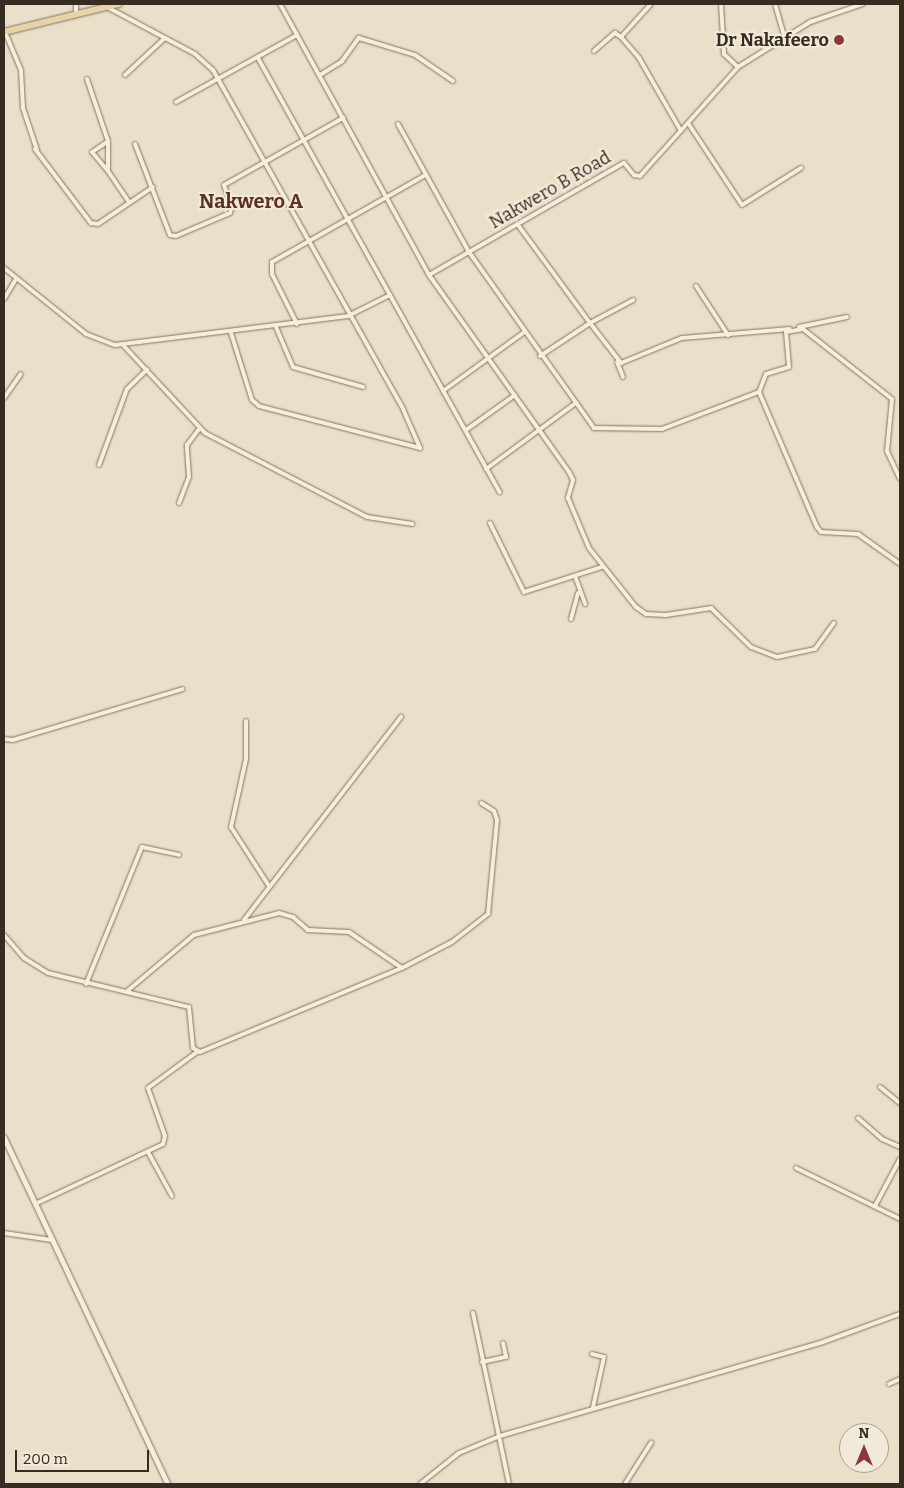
<!DOCTYPE html>
<style>
body{margin:0}
#map{position:relative;width:904px;height:1488px;overflow:hidden;background:#eae0ca;font-family:Bitter,serif}
div>[style]{position:absolute}
[style*='--x']{left:calc(var(--x)*1px);top:calc(var(--y)*1px);width:calc(var(--w)*1px);rotate:calc(var(--a)*1deg)}
.roads{filter:drop-shadow(0 0 1px #857360) drop-shadow(0 0 1px #857360)}
.minor>*{height:4px;margin:-2px;padding:0 2px;transform-origin:2px;border-radius:2px;background:#f5eedd}
.tertiary>*{height:4.5px;margin:-2.25px;padding:0 2.25px;transform-origin:2.25px;border-radius:2.25px;background:#f5eedd}
.primary>*{height:5.5px;margin:-2.75px;padding:0 2.75px;transform-origin:2.75px;border-radius:2.75px;background:#e8d3a7}
.dots>*{width:14px;height:14px;translate:-50% -50%;box-sizing:border-box;border:2px solid #f2ead9;border-radius:50%}
span{translate:-50% -50%;white-space:nowrap;text-align:center;line-height:1.15;-webkit-text-stroke:4px #f2ead9;paint-order:stroke}
.poi-label{font-size:18px;color:#372c22;font-weight:700}
.right{translate:-100% -50%;text-align:right}
.street-label{font-size:18px;color:#372c22}
.quarter-label{font-size:20px;color:#5f3126;font-weight:700}
.frame{position:absolute;inset:0;border:5px solid #372c22;pointer-events:none}
.north{position:absolute;left:839px;top:1423px;width:50px;height:50px;box-sizing:border-box;background:#f2ead9;border:1px solid #a79e90;border-radius:50%;rotate:0deg;font-size:14px;font-weight:700;line-height:20px;text-align:center;color:#372c22}
.north::after{content:'';display:block;margin:auto;width:18px;height:22px;background:#8d3739;clip-path:polygon(50% 0,100% 100%,50% 72%,0 100%)}
.scale{position:absolute;left:15px;top:1450px;width:134px;height:22px;box-sizing:border-box;border:2px solid #372c22;border-top:0;padding-left:6px;font-size:15px;line-height:18px;white-space:nowrap;color:#372c22;-webkit-text-stroke:4px #f2ead9;paint-order:stroke}
</style>
<div id="map">
<div class="roads">
<div class="minor">
<i style="--x:280;--y:4;--w:309;--a:61.2"></i>
<i style="--x:429;--y:275;--w:242;--a:54.6"></i>
<i style="--x:569;--y:472;--w:9;--a:63"></i>
<i style="--x:573;--y:480;--w:19;--a:106"></i>
<i style="--x:568;--y:498;--w:54;--a:67.2"></i>
<i style="--x:589;--y:548;--w:75;--a:51.5"></i>
<i style="--x:636;--y:607;--w:12;--a:35"></i>
<i style="--x:646;--y:614;--w:20;--a:3"></i>
<i style="--x:666;--y:615;--w:46;--a:-8.8"></i>
<i style="--x:711;--y:608;--w:56;--a:44.3"></i>
<i style="--x:751;--y:647;--w:28;--a:21"></i>
<i style="--x:777;--y:657;--w:39;--a:-12"></i>
<i style="--x:815;--y:649;--w:32;--a:-54"></i>
<i style="--x:721;--y:4;--w:50;--a:86.6"></i>
<i style="--x:724;--y:54;--w:19;--a:43"></i>
<i style="--x:775;--y:4;--w:35;--a:74"></i>
<i style="--x:107;--y:7;--w:100;--a:28.1"></i>
<i style="--x:195;--y:54;--w:24;--a:42"></i>
<i style="--x:213;--y:70;--w:389;--a:60.7"></i>
<i style="--x:403;--y:409;--w:43;--a:66.4"></i>
<i style="--x:420;--y:448;--w:166;--a:-165.4"></i>
<i style="--x:259;--y:406;--w:9;--a:-139"></i>
<i style="--x:252;--y:400;--w:70;--a:-107.4"></i>
<i style="--x:76;--y:14;--w:10;--a:-90"></i>
<i style="--x:5;--y:32;--w:41;--a:67.2"></i>
<i style="--x:21;--y:70;--w:38;--a:87"></i>
<i style="--x:23;--y:108;--w:44;--a:71.6"></i>
<i style="--x:621;--y:37;--w:45;--a:-47.7"></i>
<i style="--x:594;--y:51;--w:28;--a:-41"></i>
<i style="--x:615;--y:33;--w:7;--a:34"></i>
<i style="--x:621;--y:37;--w:28;--a:49"></i>
<i style="--x:639;--y:58;--w:84;--a:60.1"></i>
<i style="--x:258;--y:58;--w:497;--a:60.9"></i>
<i style="--x:125;--y:75;--w:54;--a:-42.8"></i>
<i style="--x:320;--y:75;--w:26;--a:-32"></i>
<i style="--x:342;--y:61;--w:29;--a:-54"></i>
<i style="--x:359;--y:38;--w:59;--a:16.9"></i>
<i style="--x:415;--y:55;--w:46;--a:34.4"></i>
<i style="--x:87;--y:79;--w:65;--a:71.3"></i>
<i style="--x:108;--y:141;--w:30;--a:90"></i>
<i style="--x:108;--y:171;--w:37;--a:56"></i>
<i style="--x:176;--y:102;--w:138;--a:-29"></i>
<i style="--x:688;--y:123;--w:98;--a:56.6"></i>
<i style="--x:742;--y:205;--w:70;--a:-32.1"></i>
<i style="--x:398;--y:124;--w:146;--a:61"></i>
<i style="--x:469;--y:252;--w:216;--a:54.6"></i>
<i style="--x:594;--y:428;--w:68;--a:0.8"></i>
<i style="--x:662;--y:429;--w:104;--a:-20.9"></i>
<i style="--x:107;--y:142;--w:18;--a:146"></i>
<i style="--x:92;--y:152;--w:25;--a:50"></i>
<i style="--x:135;--y:144;--w:97;--a:69"></i>
<i style="--x:170;--y:235;--w:6;--a:9"></i>
<i style="--x:176;--y:236;--w:59;--a:-23.1"></i>
<i style="--x:230;--y:213;--w:7;--a:-74"></i>
<i style="--x:232;--y:206;--w:22;--a:-111"></i>
<i style="--x:224;--y:185;--w:137;--a:-29.4"></i>
<i style="--x:35;--y:149;--w:93;--a:52.9"></i>
<i style="--x:91;--y:223;--w:7;--a:8"></i>
<i style="--x:98;--y:224;--w:66;--a:-33.9"></i>
<i style="--x:518;--y:225;--w:122;--a:53.7"></i>
<i style="--x:590;--y:323;--w:49;--a:-28.1"></i>
<i style="--x:4;--y:268;--w:105;--a:38.8"></i>
<i style="--x:86;--y:334;--w:31;--a:21"></i>
<i style="--x:115;--y:345;--w:235;--a:-7.1"></i>
<i style="--x:348;--y:316;--w:47;--a:-26.6"></i>
<i style="--x:429;--y:275;--w:225;--a:-29.9"></i>
<i style="--x:624;--y:163;--w:16;--a:50"></i>
<i style="--x:634;--y:175;--w:6;--a:9"></i>
<i style="--x:640;--y:176;--w:147;--a:-48"></i>
<i style="--x:738;--y:67;--w:85;--a:-32"></i>
<i style="--x:810;--y:22;--w:56;--a:-18.8"></i>
<i style="--x:696;--y:286;--w:59;--a:56.9"></i>
<i style="--x:4;--y:299;--w:23;--a:-59"></i>
<i style="--x:297;--y:324;--w:56;--a:-116.6"></i>
<i style="--x:272;--y:274;--w:12;--a:-90"></i>
<i style="--x:272;--y:262;--w:177;--a:-29.5"></i>
<i style="--x:276;--y:327;--w:43;--a:67"></i>
<i style="--x:293;--y:367;--w:73;--a:15.9"></i>
<i style="--x:799;--y:327;--w:49;--a:-11.8"></i>
<i style="--x:123;--y:345;--w:120;--a:47"></i>
<i style="--x:205;--y:433;--w:182;--a:27.4"></i>
<i style="--x:367;--y:517;--w:46;--a:8.8"></i>
<i style="--x:540;--y:356;--w:60;--a:-33.4"></i>
<i style="--x:590;--y:323;--w:51;--a:52.2"></i>
<i style="--x:621;--y:363;--w:66;--a:-22.3"></i>
<i style="--x:682;--y:338;--w:108;--a:-4.8"></i>
<i style="--x:617;--y:362;--w:16;--a:68"></i>
<i style="--x:443;--y:391;--w:99;--a:-35.9"></i>
<i style="--x:4;--y:398;--w:29;--a:-55"></i>
<i style="--x:466;--y:430;--w:60;--a:-35.5"></i>
<i style="--x:99;--y:465;--w:81;--a:-69.8"></i>
<i style="--x:127;--y:389;--w:28;--a:-44"></i>
<i style="--x:486;--y:469;--w:112;--a:-36.3"></i>
<i style="--x:900;--y:479;--w:31;--a:-115"></i>
<i style="--x:887;--y:451;--w:52;--a:-84.5"></i>
<i style="--x:892;--y:399;--w:113;--a:-141.8"></i>
<i style="--x:803;--y:329;--w:17;--a:170"></i>
<i style="--x:786;--y:332;--w:35;--a:85"></i>
<i style="--x:789;--y:367;--w:24;--a:163"></i>
<i style="--x:766;--y:374;--w:19;--a:111"></i>
<i style="--x:759;--y:392;--w:147;--a:66.8"></i>
<i style="--x:817;--y:527;--w:6;--a:51"></i>
<i style="--x:821;--y:532;--w:37;--a:3"></i>
<i style="--x:858;--y:534;--w:52;--a:35.5"></i>
<i style="--x:179;--y:503;--w:28;--a:-69"></i>
<i style="--x:189;--y:477;--w:32;--a:-94"></i>
<i style="--x:187;--y:445;--w:21;--a:-53"></i>
<i style="--x:490;--y:523;--w:77;--a:63.8"></i>
<i style="--x:524;--y:592;--w:82;--a:-17.8"></i>
<i style="--x:575;--y:576;--w:30;--a:70"></i>
<i style="--x:571;--y:619;--w:27;--a:-75"></i>
<i style="--x:246;--y:721;--w:38;--a:90"></i>
<i style="--x:246;--y:759;--w:70;--a:102.4"></i>
<i style="--x:231;--y:827;--w:70;--a:57.2"></i>
<i style="--x:4;--y:739;--w:9;--a:6"></i>
<i style="--x:13;--y:740;--w:177;--a:-16.7"></i>
<i style="--x:244;--y:920;--w:257;--a:-52.3"></i>
<i style="--x:4;--y:935;--w:30;--a:49"></i>
<i style="--x:24;--y:958;--w:28;--a:32"></i>
<i style="--x:48;--y:973;--w:145;--a:13.6"></i>
<i style="--x:189;--y:1007;--w:41;--a:84.4"></i>
<i style="--x:193;--y:1048;--w:8;--a:30"></i>
<i style="--x:200;--y:1052;--w:219;--a:-22.6"></i>
<i style="--x:402;--y:968;--w:56;--a:-27.5"></i>
<i style="--x:452;--y:942;--w:46;--a:-37.9"></i>
<i style="--x:488;--y:914;--w:94;--a:-84.5"></i>
<i style="--x:497;--y:820;--w:9;--a:-108"></i>
<i style="--x:494;--y:811;--w:15;--a:-148"></i>
<i style="--x:86;--y:984;--w:148;--a:-67.8"></i>
<i style="--x:142;--y:847;--w:38;--a:12"></i>
<i style="--x:126;--y:992;--w:89;--a:-40"></i>
<i style="--x:194;--y:935;--w:88;--a:-14.5"></i>
<i style="--x:279;--y:913;--w:15;--a:16"></i>
<i style="--x:293;--y:917;--w:20;--a:41"></i>
<i style="--x:308;--y:930;--w:41;--a:2.8"></i>
<i style="--x:349;--y:932;--w:64;--a:34.2"></i>
<i style="--x:880;--y:1087;--w:26;--a:39"></i>
<i style="--x:858;--y:1118;--w:32;--a:41"></i>
<i style="--x:882;--y:1139;--w:20;--a:24"></i>
<i style="--x:148;--y:1152;--w:50;--a:61.4"></i>
<i style="--x:796;--y:1168;--w:116;--a:26.1"></i>
<i style="--x:35;--y:1204;--w:141;--a:-25.1"></i>
<i style="--x:163;--y:1144;--w:8;--a:-76"></i>
<i style="--x:165;--y:1136;--w:51;--a:-109.5"></i>
<i style="--x:148;--y:1088;--w:61;--a:-36.3"></i>
<i style="--x:875;--y:1206;--w:53;--a:-62"></i>
<i style="--x:4;--y:1233;--w:48;--a:8.5"></i>
<i style="--x:473;--y:1313;--w:175;--a:78.1"></i>
<i style="--x:592;--y:1354;--w:12;--a:14"></i>
<i style="--x:604;--y:1357;--w:51;--a:102.4"></i>
<i style="--x:482;--y:1362;--w:25;--a:-12"></i>
<i style="--x:506;--y:1357;--w:14;--a:-102"></i>
<i style="--x:889;--y:1384;--w:12;--a:-24"></i>
<i style="--x:420;--y:1484;--w:50;--a:-38.5"></i>
<i style="--x:459;--y:1453;--w:44;--a:-22.5"></i>
<i style="--x:500;--y:1436;--w:336;--a:-16.2"></i>
<i style="--x:823;--y:1342;--w:82;--a:-20"></i>
<i style="--x:625;--y:1484;--w:49;--a:-57.6"></i>
</div>
<div class="tertiary">
<i style="--x:4;--y:1137;--w:384;--a:64.7"></i>
</div>
<div class="primary">
<i style="--x:4;--y:32;--w:118;--a:-13.7"></i>
</div>
</div>
<div class="dots">
<i style="left:839px;top:40px;background:#8d3739"></i>
</div>
<div class="poi-label">
<span class="right" style="left:829px;top:40px">Dr Nakafeero</span>
</div>
<div class="street-label">
<span style="left:550px;top:190px;rotate:-30deg">Nakwero B Road</span>
</div>
<div class="quarter-label">
<span style="left:251px;top:201px">Nakwero A</span>
</div>
<div class="frame"></div>
<div class="north">N</div>
<div class="scale">200 m</div>
</div>
